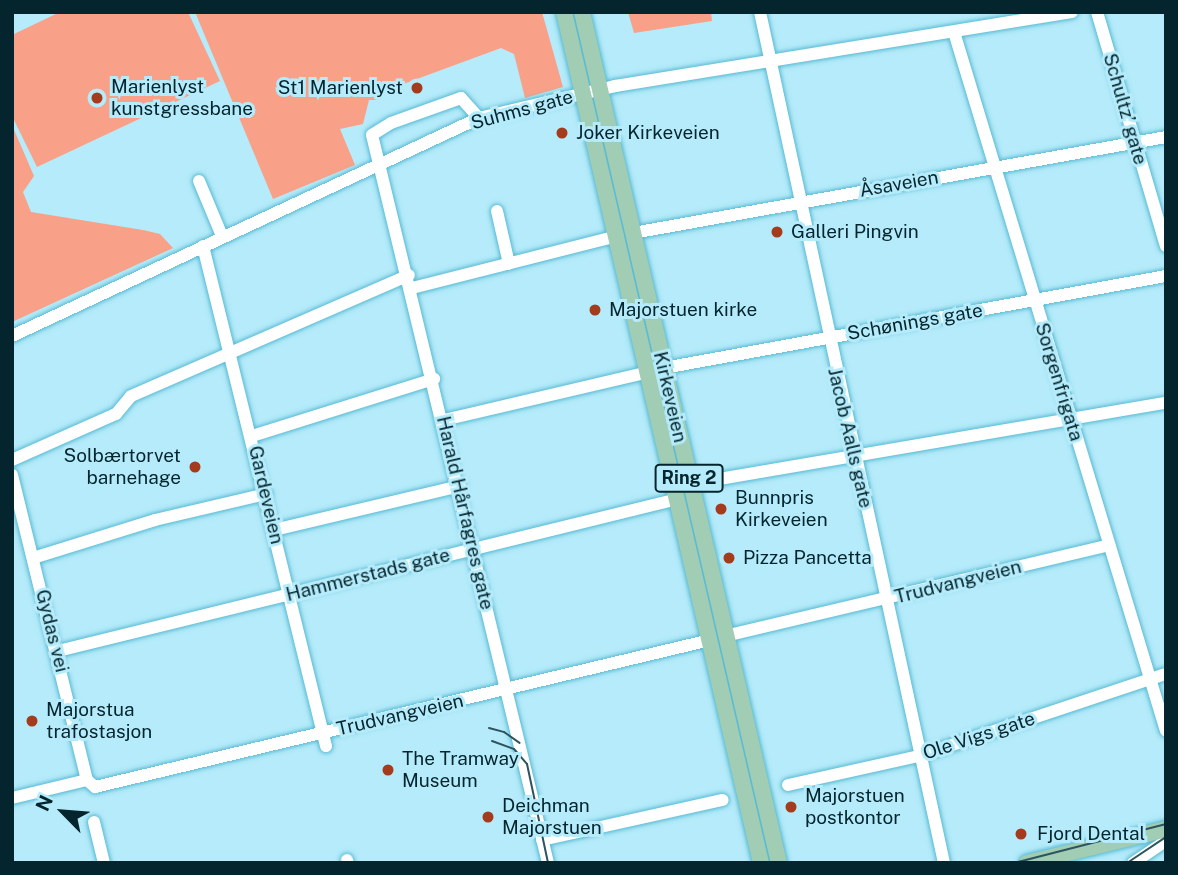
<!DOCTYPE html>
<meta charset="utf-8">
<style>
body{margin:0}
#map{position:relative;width:1178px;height:875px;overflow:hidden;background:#b5ebfa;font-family:"Public Sans",sans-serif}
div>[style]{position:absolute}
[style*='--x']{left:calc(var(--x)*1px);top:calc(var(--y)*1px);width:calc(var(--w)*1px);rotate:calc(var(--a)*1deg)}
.green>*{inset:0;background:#f8a188}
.roads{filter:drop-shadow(0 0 2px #57bad3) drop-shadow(0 0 2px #57bad3)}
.minor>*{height:12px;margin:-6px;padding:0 6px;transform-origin:6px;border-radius:6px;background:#fff}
.major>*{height:16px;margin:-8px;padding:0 8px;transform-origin:8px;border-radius:8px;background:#a0cdb3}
.tram>*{height:2px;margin:-1px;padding:0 1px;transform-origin:1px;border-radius:1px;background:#2e545e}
.dots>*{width:19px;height:19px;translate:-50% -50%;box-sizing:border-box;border:4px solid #b5ebfa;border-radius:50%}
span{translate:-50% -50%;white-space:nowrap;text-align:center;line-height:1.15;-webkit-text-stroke:6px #b5ebfa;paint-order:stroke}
.shield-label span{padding:2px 5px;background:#b5ebfa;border:2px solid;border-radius:5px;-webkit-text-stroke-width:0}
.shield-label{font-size:18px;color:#04252d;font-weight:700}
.poi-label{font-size:19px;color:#04252d}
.left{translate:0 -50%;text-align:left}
.right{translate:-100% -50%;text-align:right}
.street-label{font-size:19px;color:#04252d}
.frame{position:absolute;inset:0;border:14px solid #04252d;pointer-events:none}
.north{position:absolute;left:28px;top:777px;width:70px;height:70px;-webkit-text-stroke:5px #b5ebfa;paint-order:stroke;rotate:295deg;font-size:19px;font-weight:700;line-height:28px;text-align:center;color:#04252d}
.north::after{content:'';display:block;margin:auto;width:24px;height:32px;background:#04252d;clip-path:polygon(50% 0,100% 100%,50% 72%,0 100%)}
</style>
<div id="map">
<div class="green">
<i style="clip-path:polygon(60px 12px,188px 12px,220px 81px,37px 167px,12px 116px,12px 35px)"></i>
<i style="clip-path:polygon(195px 12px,542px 12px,563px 87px,525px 98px,514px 54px,501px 48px,379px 93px,381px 100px,369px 100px,363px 124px,340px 129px,355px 165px,273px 199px)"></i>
<i style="clip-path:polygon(628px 12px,711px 12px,712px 21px,634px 33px)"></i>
<i style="clip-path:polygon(12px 125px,34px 176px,23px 192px,31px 212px,143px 230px,160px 234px,173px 248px,12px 322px)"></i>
</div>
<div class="roads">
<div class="minor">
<i style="--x:760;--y:12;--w:871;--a:77.8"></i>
<i style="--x:1097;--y:12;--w:244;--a:73.6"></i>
<i style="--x:954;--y:32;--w:730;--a:73.13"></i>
<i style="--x:479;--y:118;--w:27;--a:-132"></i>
<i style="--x:461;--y:98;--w:74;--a:160.3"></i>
<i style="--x:391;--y:123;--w:22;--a:148"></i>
<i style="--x:372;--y:135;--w:749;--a:76.41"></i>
<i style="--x:199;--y:181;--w:60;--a:67.3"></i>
<i style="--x:497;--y:211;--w:54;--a:77.2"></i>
<i style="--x:633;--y:233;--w:542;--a:-10.21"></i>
<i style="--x:203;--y:246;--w:515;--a:76.18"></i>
<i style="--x:412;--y:288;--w:212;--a:-14.2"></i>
<i style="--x:12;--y:336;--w:515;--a:-25.02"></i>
<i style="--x:479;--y:118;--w:140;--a:-13.2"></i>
<i style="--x:615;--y:86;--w:463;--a:-9.2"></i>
<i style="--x:664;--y:368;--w:510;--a:-10.39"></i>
<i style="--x:444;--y:420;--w:211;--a:-13.2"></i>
<i style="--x:252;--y:436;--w:191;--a:-17.4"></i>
<i style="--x:12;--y:460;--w:114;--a:-23.9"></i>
<i style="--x:116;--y:414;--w:23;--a:-50"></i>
<i style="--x:131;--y:396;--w:303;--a:-23.5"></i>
<i style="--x:12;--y:475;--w:314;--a:76.2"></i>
<i style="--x:87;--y:780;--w:11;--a:41"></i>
<i style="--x:95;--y:787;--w:632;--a:-13.44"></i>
<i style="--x:690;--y:484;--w:483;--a:-9.7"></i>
<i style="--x:274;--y:530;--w:191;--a:-13.3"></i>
<i style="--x:33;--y:558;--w:128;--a:-17.3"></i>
<i style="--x:155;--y:520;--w:114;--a:-13.2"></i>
<i style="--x:725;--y:636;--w:395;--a:-13.3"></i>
<i style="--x:58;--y:651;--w:638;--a:-13.78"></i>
<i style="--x:788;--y:785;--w:134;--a:-12.5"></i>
<i style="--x:919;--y:756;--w:260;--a:-18.4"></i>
<i style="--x:12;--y:798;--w:77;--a:-13.5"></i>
<i style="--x:94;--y:822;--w:42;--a:76.3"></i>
<i style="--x:542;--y:840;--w:185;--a:-12.5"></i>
<i style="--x:347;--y:860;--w:3;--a:72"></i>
<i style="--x:1133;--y:863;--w:40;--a:-34"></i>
</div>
<div class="major">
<i style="--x:564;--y:12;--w:874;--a:76.97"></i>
<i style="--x:582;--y:12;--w:874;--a:76.97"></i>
<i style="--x:1027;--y:863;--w:143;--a:-13.7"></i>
</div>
</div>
<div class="tram">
<i style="--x:489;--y:728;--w:16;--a:15"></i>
<i style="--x:504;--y:732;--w:19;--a:35"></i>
<i style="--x:492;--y:741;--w:23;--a:20"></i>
<i style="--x:514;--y:749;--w:20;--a:49"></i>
<i style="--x:527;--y:764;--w:101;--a:78"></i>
<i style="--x:1014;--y:863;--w:157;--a:-14.4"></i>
<i style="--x:1127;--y:863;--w:47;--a:-33.7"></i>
</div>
<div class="dots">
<i style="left:417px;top:88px;background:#a33b1c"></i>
<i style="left:97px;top:98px;background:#a33b1c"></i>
<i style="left:562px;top:133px;background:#a33b1c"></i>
<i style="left:777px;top:232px;background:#a33b1c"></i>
<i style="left:595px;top:310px;background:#a33b1c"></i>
<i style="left:195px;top:467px;background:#a33b1c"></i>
<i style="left:721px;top:509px;background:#a33b1c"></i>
<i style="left:729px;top:558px;background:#a33b1c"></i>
<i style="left:32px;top:721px;background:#a33b1c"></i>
<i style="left:388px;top:770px;background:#a33b1c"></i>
<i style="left:791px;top:807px;background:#a33b1c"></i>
<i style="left:488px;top:817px;background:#a33b1c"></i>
<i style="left:1021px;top:834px;background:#a33b1c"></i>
</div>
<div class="shield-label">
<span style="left:689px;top:478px">Ring 2</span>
</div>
<div class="poi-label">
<span class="left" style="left:111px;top:98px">Marienlyst<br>kunstgressbane</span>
<span class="right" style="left:403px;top:88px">St1 Marienlyst</span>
<span class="left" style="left:576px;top:133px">Joker Kirkeveien</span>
<span class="left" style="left:791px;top:232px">Galleri Pingvin</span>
<span class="left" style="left:609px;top:310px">Majorstuen kirke</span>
<span class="right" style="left:181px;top:467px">Solbærtorvet<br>barnehage</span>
<span class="left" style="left:735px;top:509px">Bunnpris<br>Kirkeveien</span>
<span class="left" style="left:743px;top:558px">Pizza Pancetta</span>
<span class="left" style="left:46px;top:721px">Majorstua<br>trafostasjon</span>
<span class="left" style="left:402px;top:770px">The Tramway<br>Museum</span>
<span class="left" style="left:805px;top:807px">Majorstuen<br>postkontor</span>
<span class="left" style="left:502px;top:817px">Deichman<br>Majorstuen</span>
<span class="left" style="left:1037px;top:834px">Fjord Dental</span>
</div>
<div class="street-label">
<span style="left:1125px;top:109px;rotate:74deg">Schultz’ gate</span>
<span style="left:522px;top:110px;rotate:-15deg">Suhms gate</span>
<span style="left:899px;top:184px;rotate:-10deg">Åsaveien</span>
<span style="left:915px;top:322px;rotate:-10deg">Schønings gate</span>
<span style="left:1059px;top:382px;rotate:73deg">Sorgenfrigata</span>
<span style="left:670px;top:397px;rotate:77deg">Kirkeveien</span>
<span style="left:850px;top:438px;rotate:77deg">Jacob Aalls gate</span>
<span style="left:266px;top:495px;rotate:77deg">Gardeveien</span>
<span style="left:465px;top:513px;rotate:77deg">Harald Hårfagres gate</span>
<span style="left:368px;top:575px;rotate:-14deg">Hammerstads gate</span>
<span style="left:958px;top:582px;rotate:-14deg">Trudvangveien</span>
<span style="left:52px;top:631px;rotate:76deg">Gydas vei</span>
<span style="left:400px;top:715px;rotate:-13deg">Trudvangveien</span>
<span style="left:979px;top:736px;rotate:-18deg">Ole Vigs gate</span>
</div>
<div class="frame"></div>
<div class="north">N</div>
</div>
